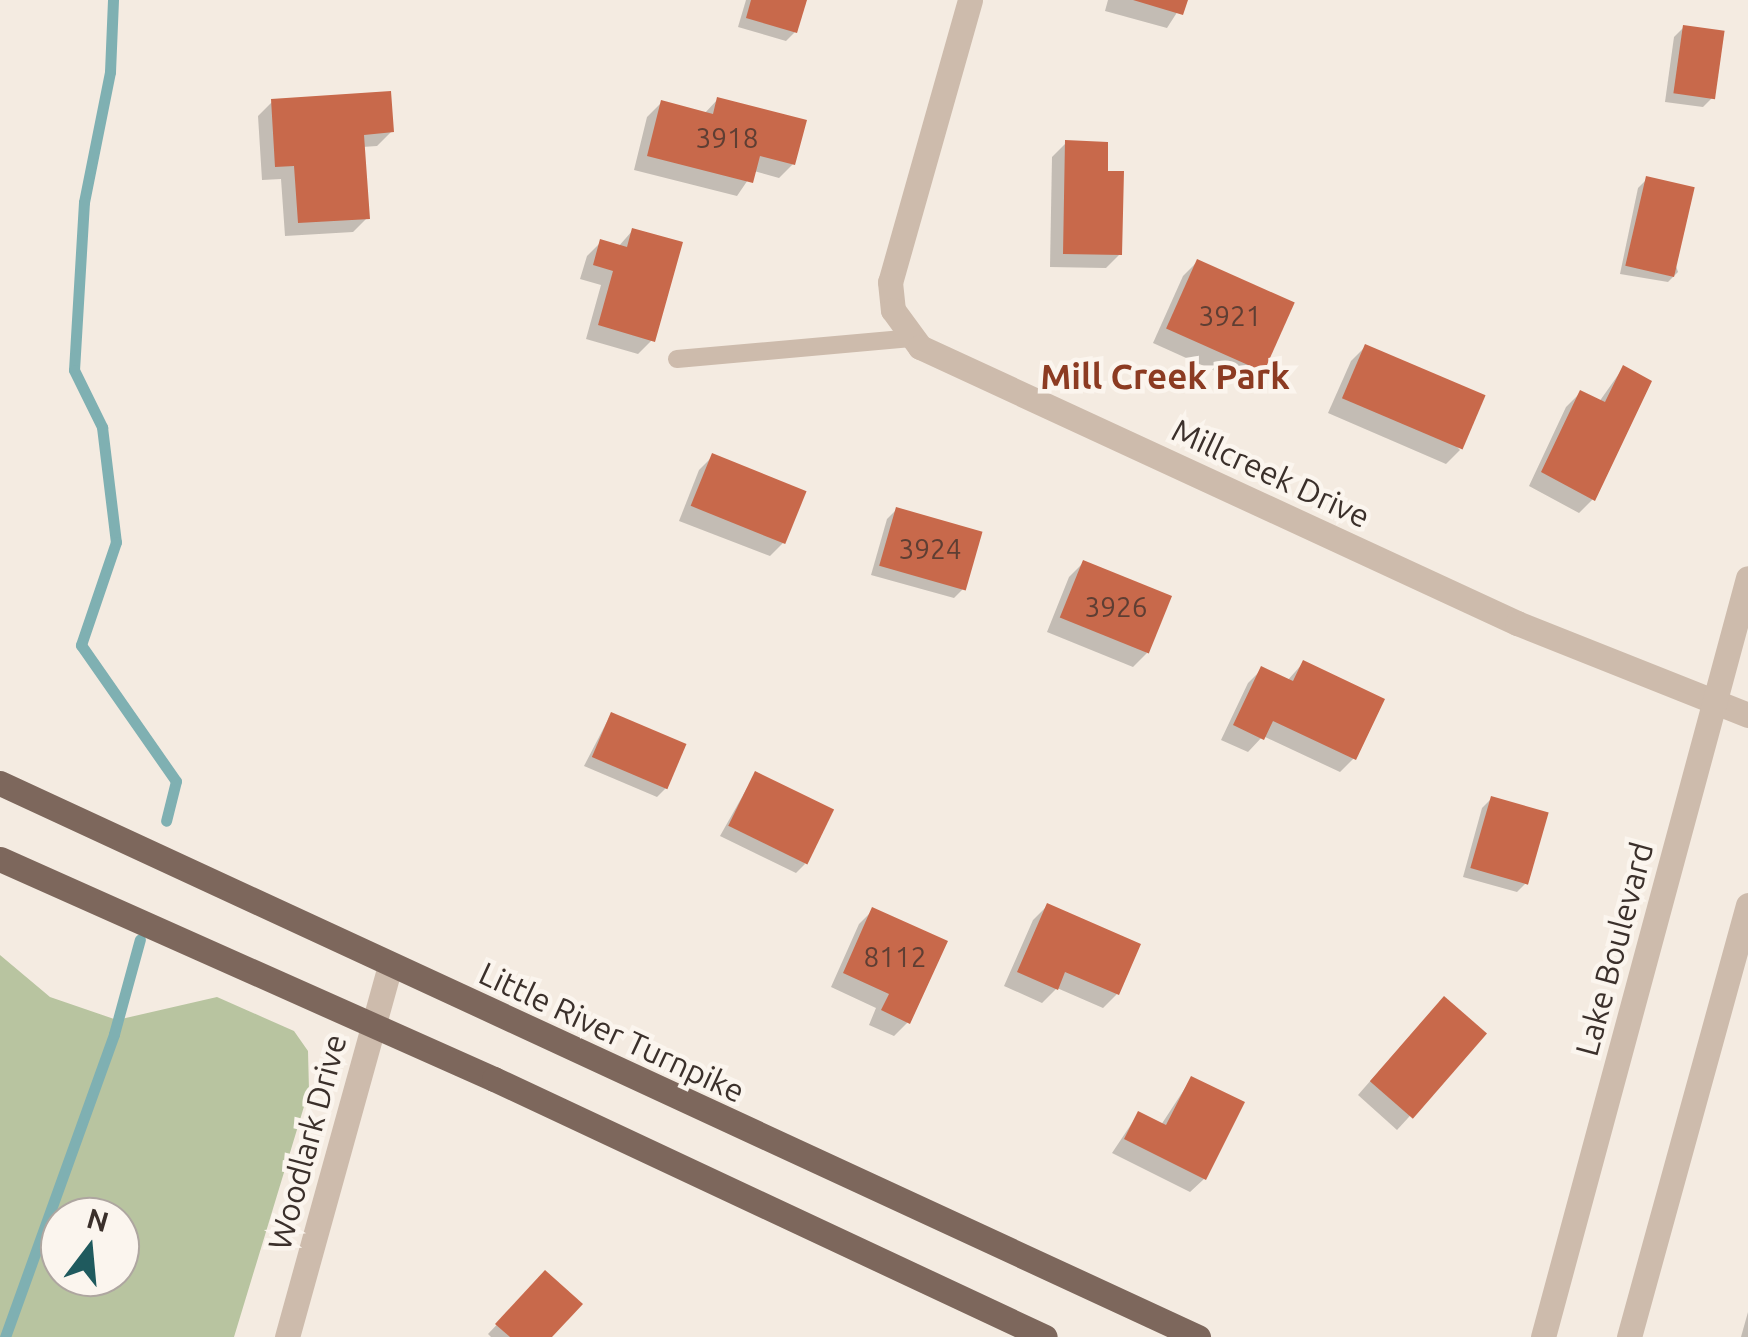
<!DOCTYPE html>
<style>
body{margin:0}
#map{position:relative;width:1748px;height:1337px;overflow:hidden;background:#f4ebe1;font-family:Ubuntu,sans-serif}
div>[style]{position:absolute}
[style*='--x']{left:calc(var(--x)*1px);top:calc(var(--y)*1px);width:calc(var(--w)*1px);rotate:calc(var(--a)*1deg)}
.green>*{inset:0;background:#b8c4a0}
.shadow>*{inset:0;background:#0003}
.stream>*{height:11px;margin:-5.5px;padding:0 5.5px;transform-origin:5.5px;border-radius:5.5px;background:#7fb0b2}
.building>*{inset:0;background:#c8694b;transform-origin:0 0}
.lane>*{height:18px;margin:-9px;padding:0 9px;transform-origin:9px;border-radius:9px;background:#cdbbac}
.street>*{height:25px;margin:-12.5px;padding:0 12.5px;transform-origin:12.5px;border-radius:12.5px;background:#cdbbac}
.primary>*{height:25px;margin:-12.5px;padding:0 12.5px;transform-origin:12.5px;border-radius:12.5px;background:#7d675c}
span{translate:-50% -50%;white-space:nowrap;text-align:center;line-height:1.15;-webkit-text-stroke:9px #fbf5ee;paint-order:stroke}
.number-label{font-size:28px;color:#5e3e33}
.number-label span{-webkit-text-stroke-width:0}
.street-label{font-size:32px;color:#3b302b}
.neighbourhood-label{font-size:35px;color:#8c3b22;font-weight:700}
.north{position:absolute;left:40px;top:1197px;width:100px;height:100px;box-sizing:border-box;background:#fbf5ee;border:2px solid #aea6a0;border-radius:50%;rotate:16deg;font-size:28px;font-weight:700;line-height:40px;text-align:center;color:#3b302b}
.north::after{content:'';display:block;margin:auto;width:35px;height:45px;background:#1f5a5e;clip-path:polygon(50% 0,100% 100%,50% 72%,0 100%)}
</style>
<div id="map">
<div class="green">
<i style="clip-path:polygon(evenodd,0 955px,50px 997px,117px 1020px,217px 997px,294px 1031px,308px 1051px,309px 1090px,234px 1337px,0 1337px,0 955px,60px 1217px,120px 1217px,120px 1277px,60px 1277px,60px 1217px)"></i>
</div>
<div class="shadow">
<i style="clip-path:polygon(746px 0,804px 0,795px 32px,786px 41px,738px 27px)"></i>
<i style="clip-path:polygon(1108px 0,1185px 0,1167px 28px,1105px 11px)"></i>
<i style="clip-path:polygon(1683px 28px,1712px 98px,1703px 107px,1665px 102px,1674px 37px)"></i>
<i style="clip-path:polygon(718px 99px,793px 164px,779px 178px,754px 171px,737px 196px,634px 170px,647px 117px,661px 103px,704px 114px)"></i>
<i style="clip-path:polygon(272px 102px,391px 132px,377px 146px,362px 147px,367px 218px,353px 232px,285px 236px,281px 179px,262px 180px,258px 116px)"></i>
<i style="clip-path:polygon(1066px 143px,1106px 174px,1120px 254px,1106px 268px,1050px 267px,1052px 157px)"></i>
<i style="clip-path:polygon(1647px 179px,1678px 272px,1668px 282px,1620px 274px,1638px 188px)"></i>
<i style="clip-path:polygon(633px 230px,652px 340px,638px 354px,586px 339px,601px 285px,580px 279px,587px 256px,601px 242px,618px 247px)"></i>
<i style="clip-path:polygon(1197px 262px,1260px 371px,1246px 385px,1153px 343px,1183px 276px)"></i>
<i style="clip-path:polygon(1365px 347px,1460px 450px,1446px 464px,1328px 413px,1351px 361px)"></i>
<i style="clip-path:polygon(1623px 368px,1593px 499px,1579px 513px,1529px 486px,1566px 407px,1580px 393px,1599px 402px)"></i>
<i style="clip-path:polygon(713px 456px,784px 542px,770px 556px,679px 521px,699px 470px)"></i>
<i style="clip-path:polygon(896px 510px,963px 589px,954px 598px,871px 575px,887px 519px)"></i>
<i style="clip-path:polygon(1083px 563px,1147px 653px,1133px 667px,1047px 632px,1069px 577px)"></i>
<i style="clip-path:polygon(1303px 663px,1354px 758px,1340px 772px,1263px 736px,1248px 752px,1221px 740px,1248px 683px,1262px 669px,1287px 681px)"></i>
<i style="clip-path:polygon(611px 714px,666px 788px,657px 797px,584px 766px)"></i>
<i style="clip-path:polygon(755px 774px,805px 864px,796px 873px,720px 836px)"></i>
<i style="clip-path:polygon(1491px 799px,1526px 883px,1517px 892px,1463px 877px,1482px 808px)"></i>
<i style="clip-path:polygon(1047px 906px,1117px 994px,1103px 1008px,1057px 988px,1042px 1003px,1004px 986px,1033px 920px)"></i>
<i style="clip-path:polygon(873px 910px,908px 1022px,894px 1036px,869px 1025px,876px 1008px,831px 987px,859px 924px)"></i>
<i style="clip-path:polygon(1430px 1013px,1484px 1035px,1397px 1130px,1358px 1095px)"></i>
<i style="clip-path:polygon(1191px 1079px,1204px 1179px,1190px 1192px,1112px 1153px,1138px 1114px,1161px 1125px)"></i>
<i style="clip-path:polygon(546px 1273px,548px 1337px,491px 1337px,488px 1334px)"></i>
<i style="clip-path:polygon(1748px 1312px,1748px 1337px,1741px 1337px)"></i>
</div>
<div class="stream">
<i style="--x:113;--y:0;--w:72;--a:92.4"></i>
<i style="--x:110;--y:72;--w:133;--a:101.3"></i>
<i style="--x:84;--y:202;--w:168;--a:93.4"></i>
<i style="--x:74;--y:370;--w:64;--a:63.8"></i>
<i style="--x:102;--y:427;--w:116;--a:83.1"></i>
<i style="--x:116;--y:542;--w:109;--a:108.8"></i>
<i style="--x:81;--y:645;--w:166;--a:55.1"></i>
<i style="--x:176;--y:781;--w:41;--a:104"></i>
<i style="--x:5;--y:1337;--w:322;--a:-70.2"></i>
<i style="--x:114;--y:1034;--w:98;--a:-74.7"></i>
</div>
<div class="building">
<i style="clip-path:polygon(751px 0,807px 0,797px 33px,746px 18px)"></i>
<i style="clip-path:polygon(1133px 0,1188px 0,1183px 15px)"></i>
<i style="left:1683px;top:25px;width:42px;height:69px;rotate:8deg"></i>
<i style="clip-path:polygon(391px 91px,394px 132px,364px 135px,370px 219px,298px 223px,294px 166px,275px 167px,271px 99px)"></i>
<i style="clip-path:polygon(717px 97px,807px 120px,795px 165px,760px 156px,753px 183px,647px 156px,661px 100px,713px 114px)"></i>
<i style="clip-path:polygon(1065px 140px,1108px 142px,1108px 171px,1124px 171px,1122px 255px,1063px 254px)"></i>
<i style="left:1646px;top:176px;width:50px;height:92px;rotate:13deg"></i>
<i style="clip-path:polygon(632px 228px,683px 242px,655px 342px,598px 325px,613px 271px,593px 265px,600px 239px,627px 247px)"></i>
<i style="left:1197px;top:259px;width:107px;height:76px;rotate:24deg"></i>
<i style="left:1365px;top:344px;width:131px;height:59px;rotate:23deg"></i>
<i style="clip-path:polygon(1623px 365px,1652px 381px,1595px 501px,1541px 472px,1580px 390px,1605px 402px)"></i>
<i style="left:712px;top:453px;width:102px;height:57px;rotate:22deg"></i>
<i style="left:896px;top:507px;width:90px;height:61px;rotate:16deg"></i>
<i style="left:1083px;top:560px;width:96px;height:62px;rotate:22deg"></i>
<i style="clip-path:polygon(1303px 660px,1385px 699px,1356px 760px,1273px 721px,1264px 740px,1233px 725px,1261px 666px,1293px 681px)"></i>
<i style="left:611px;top:712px;width:82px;height:49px;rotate:23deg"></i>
<i style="left:755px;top:771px;width:88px;height:61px;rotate:26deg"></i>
<i style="left:1491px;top:796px;width:60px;height:75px;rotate:16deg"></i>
<i style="clip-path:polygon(1047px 903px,1141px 944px,1119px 995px,1065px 972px,1058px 990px,1017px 972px)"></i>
<i style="clip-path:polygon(872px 907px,948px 941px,910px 1024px,881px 1010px,889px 994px,843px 973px)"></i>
<i style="left:1444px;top:996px;width:57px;height:113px;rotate:41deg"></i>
<i style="clip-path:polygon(1191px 1076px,1245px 1102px,1206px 1180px,1124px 1139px,1138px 1111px,1166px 1125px)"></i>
<i style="clip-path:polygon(545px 1270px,583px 1304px,552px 1337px,510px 1337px,495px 1324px)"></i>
</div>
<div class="lane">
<i style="--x:677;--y:359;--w:235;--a:-5.1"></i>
</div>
<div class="street">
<i style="--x:970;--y:0;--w:293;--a:105.8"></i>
<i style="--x:890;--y:282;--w:28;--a:84"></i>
<i style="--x:893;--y:310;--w:46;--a:53.9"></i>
<i style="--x:920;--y:347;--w:658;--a:24.81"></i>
<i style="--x:1517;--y:623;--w:249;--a:21.7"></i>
<i style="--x:287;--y:1337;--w:386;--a:-74.5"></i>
<i style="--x:1543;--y:1337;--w:786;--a:-74.89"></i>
<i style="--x:1629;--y:1337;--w:448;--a:-74.6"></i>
</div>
<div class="primary">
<i style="--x:0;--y:783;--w:1320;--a:24.82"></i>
<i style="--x:0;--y:859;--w:541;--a:24.01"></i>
<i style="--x:494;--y:1079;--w:608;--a:25.09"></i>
</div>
<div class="number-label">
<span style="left:727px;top:138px">3918</span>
<span style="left:1230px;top:316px">3921</span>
<span style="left:930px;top:549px">3924</span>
<span style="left:1116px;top:607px">3926</span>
<span style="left:895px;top:957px">8112</span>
</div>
<div class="street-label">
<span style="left:1271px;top:473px;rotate:25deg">Millcreek Drive</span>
<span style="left:1614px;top:949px;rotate:-75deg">Lake Boulevard</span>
<span style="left:612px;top:1032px;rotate:25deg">Little River Turnpike</span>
<span style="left:307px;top:1142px;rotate:-75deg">Woodlark Drive</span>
</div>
<div class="neighbourhood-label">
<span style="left:1165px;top:376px">Mill Creek Park</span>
</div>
<div class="north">N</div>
</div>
